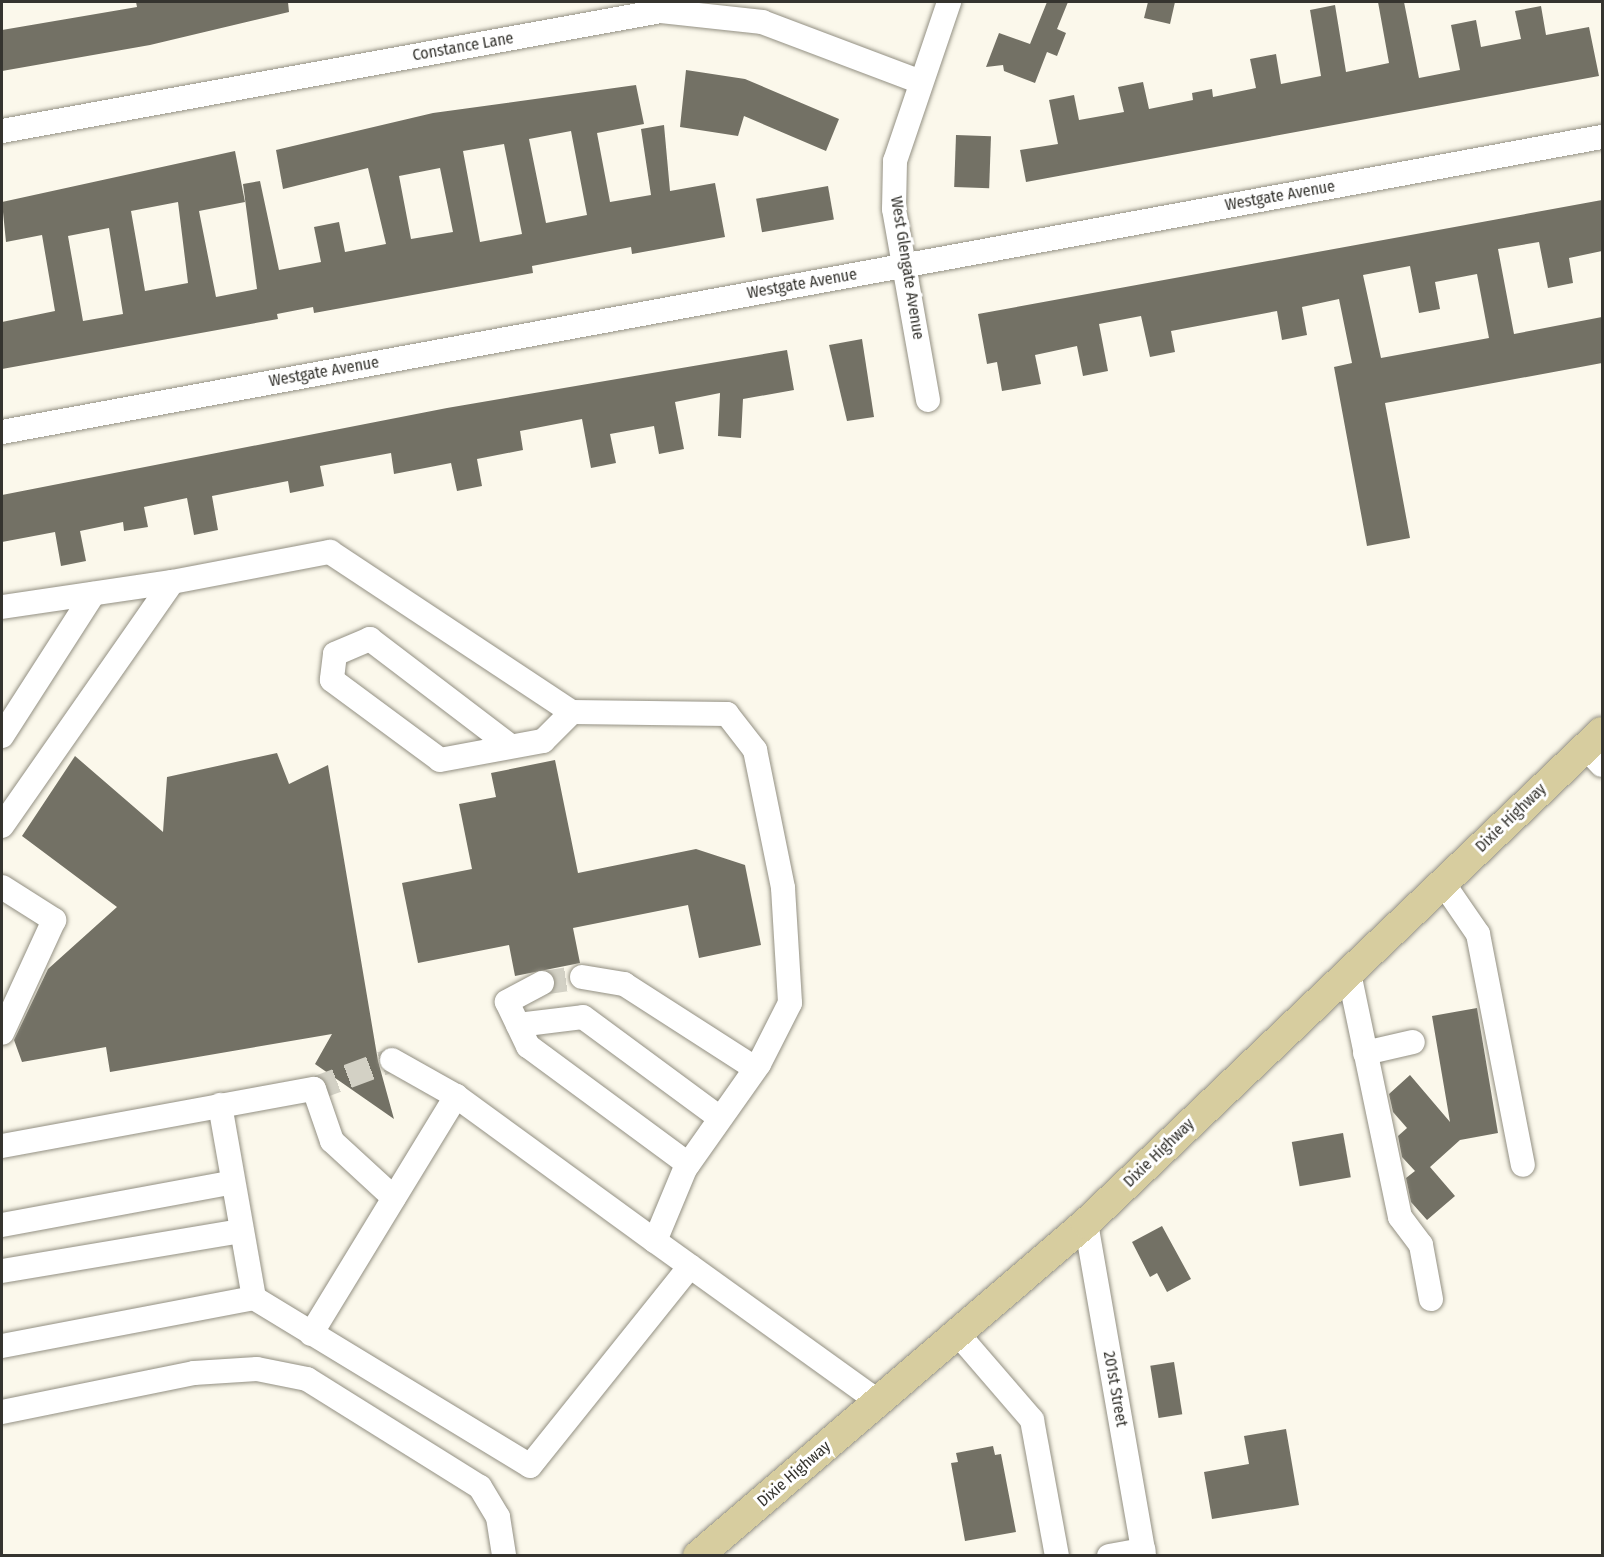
<!DOCTYPE html>
<style>
body{margin:0}
#map{position:relative;width:1604px;height:1557px;overflow:hidden;background:#fbf8eb;font-family:"Fira Sans Condensed",sans-serif}
div>[style]{position:absolute}
[style*='--x']{left:calc(var(--x)*1px);top:calc(var(--y)*1px);width:calc(var(--w)*1px);rotate:calc(var(--a)*1deg)}
.building>*{inset:0;background:#737165;transform-origin:0 0}
.minor-tunnel>*{height:24px;margin-top:-12px;transform-origin:0;background:repeating-linear-gradient(90deg,#d3d1c5 0 24px,transparent 0 36px)}
.roads{filter:drop-shadow(0 0 2px #939083) drop-shadow(0 0 2px #939083)}
.minor>*{height:24px;margin:-12px;padding:0 12px;transform-origin:12px;border-radius:12px;background:#fff}
.major>*{height:30px;margin:-15px;padding:0 15px;transform-origin:15px;border-radius:15px;background:#d7cd9f}
span{translate:-50% -50%;white-space:nowrap;text-align:center;line-height:1.15;-webkit-text-stroke:6px #fff;paint-order:stroke}
.street-label{font-size:16px;color:#35342f}
.frame{position:absolute;inset:0;border:3px solid #35342f;pointer-events:none}
</style>
<div id="map">
<div class="building">
<i style="clip-path:polygon(136px 2px,288px 2px,289px 12px,150px 45px,2px 71px,2px 30px,137px 7px)"></i>
<i style="clip-path:polygon(1047px 2px,1068px 2px,1057px 29px,1066px 33px,1057px 56px,1047px 52px,1035px 83px,1004px 71px,1003px 65px,986px 67px,999px 33px,1030px 44px)"></i>
<i style="clip-path:polygon(1148px 2px,1175px 2px,1170px 24px,1144px 18px)"></i>
<i style="clip-path:polygon(1378px 2px,1404px 2px,1419px 78px,1460px 70px,1451px 25px,1476px 20px,1481px 47px,1521px 39px,1515px 11px,1541px 6px,1546px 35px,1589px 27px,1599px 76px,1026px 182px,1020px 150px,1058px 144px,1049px 100px,1074px 95px,1079px 120px,1124px 112px,1118px 87px,1143px 82px,1149px 109px,1193px 100px,1192px 93px,1212px 89px,1213px 97px,1256px 88px,1250px 59px,1276px 54px,1281px 84px,1321px 76px,1310px 10px,1335px 5px,1346px 72px,1389px 63px)"></i>
<i style="clip-path:polygon(686px 70px,745px 79px,839px 119px,826px 151px,744px 116px,738px 136px,680px 127px)"></i>
<i style="clip-path:polygon(evenodd,636px 85px,644px 124px,597px 133px,610px 202px,651px 195px,641px 129px,664px 125px,670px 191px,715px 183px,725px 237px,632px 254px,631px 247px,532px 266px,533px 273px,314px 313px,313px 307px,277px 314px,278px 319px,2px 369px,2px 322px,55px 311px,42px 235px,6px 242px,2px 202px,235px 151px,245px 202px,199px 211px,216px 297px,257px 289px,243px 184px,260px 181px,279px 270px,321px 262px,314px 227px,339px 222px,345px 252px,386px 244px,368px 168px,283px 189px,276px 150px,433px 113px,636px 85px,571px 131px,587px 215px,546px 223px,529px 139px,571px 131px,636px 85px,504px 144px,522px 234px,480px 242px,463px 151px,504px 144px,636px 85px,440px 168px,453px 232px,411px 239px,399px 176px,440px 168px,636px 85px,178px 202px,188px 283px,145px 291px,131px 211px,178px 202px,636px 85px,109px 228px,123px 314px,83px 321px,68px 236px,109px 228px)"></i>
<i style="left:956px;top:135px;width:35px;height:52px;rotate:2deg"></i>
<i style="left:828px;top:186px;width:34px;height:73px;rotate:80deg"></i>
<i style="clip-path:polygon(evenodd,1602px 200px,1602px 251px,1569px 258px,1573px 283px,1548px 288px,1539px 242px,1498px 249px,1514px 334px,1602px 317px,1602px 363px,1385px 403px,1410px 538px,1367px 546px,1334px 367px,1352px 363px,1339px 299px,1302px 307px,1307px 335px,1282px 340px,1277px 311px,1171px 331px,1175px 352px,1150px 357px,1141px 316px,1099px 324px,1108px 371px,1083px 376px,1077px 346px,1035px 355px,1041px 384px,1002px 391px,997px 362px,987px 364px,978px 314px,1602px 200px,1410px 266px,1419px 313px,1440px 309px,1435px 282px,1477px 274px,1489px 338px,1381px 358px,1363px 275px,1410px 266px)"></i>
<i style="clip-path:polygon(862px 339px,874px 417px,847px 421px,829px 345px)"></i>
<i style="clip-path:polygon(787px 350px,794px 390px,743px 399px,741px 438px,718px 436px,720px 393px,675px 402px,684px 449px,659px 454px,654px 426px,610px 434px,616px 463px,591px 468px,582px 419px,520px 431px,523px 450px,477px 459px,482px 486px,457px 491px,451px 463px,394px 474px,391px 453px,320px 466px,324px 486px,290px 493px,288px 481px,212px 496px,218px 530px,194px 535px,187px 498px,144px 507px,148px 527px,124px 531px,123px 522px,80px 531px,86px 561px,61px 566px,55px 532px,2px 542px,2px 495px,447px 408px)"></i>
<i style="clip-path:polygon(277px 753px,289px 784px,328px 765px,378px 1061px,394px 1119px,315px 1064px,332px 1034px,110px 1072px,106px 1047px,22px 1062px,14px 1040px,48px 969px,117px 907px,22px 836px,75px 756px,163px 832px,167px 777px)"></i>
<i style="clip-path:polygon(555px 760px,578px 873px,696px 849px,745px 865px,761px 945px,699px 958px,688px 905px,573px 928px,580px 963px,515px 976px,509px 945px,418px 963px,402px 883px,472px 869px,459px 804px,496px 797px,491px 773px)"></i>
<i style="clip-path:polygon(1477px 1008px,1498px 1133px,1460px 1140px,1430px 1167px,1455px 1196px,1427px 1220px,1411px 1202px,1406px 1178px,1415px 1171px,1402px 1157px,1398px 1136px,1407px 1128px,1393px 1112px,1389px 1094px,1410px 1075px,1450px 1122px,1432px 1016px)"></i>
<i style="left:1343px;top:1133px;width:45px;height:52px;rotate:80deg"></i>
<i style="clip-path:polygon(1162px 1226px,1191px 1279px,1167px 1292px,1157px 1273px,1150px 1277px,1132px 1242px)"></i>
<i style="left:1174px;top:1362px;width:53px;height:24px;rotate:81deg"></i>
<i style="clip-path:polygon(1286px 1429px,1299px 1505px,1212px 1519px,1204px 1472px,1249px 1464px,1244px 1436px)"></i>
<i style="clip-path:polygon(993px 1446px,995px 1455px,1001px 1454px,1016px 1532px,965px 1541px,951px 1463px,958px 1462px,956px 1453px)"></i>
</div>
<div class="minor-tunnel">
<i style="--x:542;--y:983;--w:40;--a:-8.5"></i>
<i style="--x:314;--y:1089;--w:83;--a:-20.4"></i>
</div>
<div class="roads">
<div class="minor">
<i style="--x:2;--y:131;--w:670;--a:-10.32"></i>
<i style="--x:661;--y:11;--w:102;--a:6.2"></i>
<i style="--x:762;--y:22;--w:167;--a:20.7"></i>
<i style="--x:928;--y:400;--w:194;--a:-100.1"></i>
<i style="--x:894;--y:209;--w:48;--a:-88.8"></i>
<i style="--x:895;--y:161;--w:168;--a:-71.2"></i>
<i style="--x:2;--y:432;--w:1627;--a:-10.45"></i>
<i style="--x:2;--y:607;--w:172;--a:-8.4"></i>
<i style="--x:2;--y:736;--w:169;--a:-57.3"></i>
<i style="--x:509;--y:745;--w:175;--a:-142.7"></i>
<i style="--x:370;--y:639;--w:38;--a:157"></i>
<i style="--x:335;--y:654;--w:26;--a:97"></i>
<i style="--x:332;--y:680;--w:134;--a:36.5"></i>
<i style="--x:440;--y:760;--w:105;--a:-10.5"></i>
<i style="--x:543;--y:741;--w:41;--a:-45"></i>
<i style="--x:1586;--y:748;--w:23;--a:47"></i>
<i style="--x:2;--y:826;--w:297;--a:-55.1"></i>
<i style="--x:172;--y:582;--w:161;--a:-10.8"></i>
<i style="--x:330;--y:552;--w:290;--a:33.5"></i>
<i style="--x:572;--y:712;--w:155;--a:0.7"></i>
<i style="--x:727;--y:714;--w:46;--a:52.1"></i>
<i style="--x:755;--y:750;--w:141;--a:78.5"></i>
<i style="--x:783;--y:888;--w:115;--a:86.5"></i>
<i style="--x:790;--y:1003;--w:68;--a:116.9"></i>
<i style="--x:759;--y:1064;--w:128;--a:125.2"></i>
<i style="--x:685;--y:1169;--w:78;--a:112.6"></i>
<i style="--x:655;--y:1241;--w:274;--a:35.7"></i>
<i style="--x:1443;--y:883;--w:62;--a:55.5"></i>
<i style="--x:1478;--y:934;--w:235;--a:79"></i>
<i style="--x:2;--y:887;--w:62;--a:32.4"></i>
<i style="--x:54;--y:920;--w:124;--a:114.7"></i>
<i style="--x:1349;--y:973;--w:249;--a:78.2"></i>
<i style="--x:1400;--y:1217;--w:35;--a:53"></i>
<i style="--x:1421;--y:1245;--w:55;--a:79.5"></i>
<i style="--x:582;--y:977;--w:43;--a:9.5"></i>
<i style="--x:624;--y:984;--w:156;--a:32.7"></i>
<i style="--x:542;--y:983;--w:40;--a:152"></i>
<i style="--x:507;--y:1002;--w:49;--a:64.5"></i>
<i style="--x:528;--y:1046;--w:199;--a:36.4"></i>
<i style="--x:518;--y:1025;--w:65;--a:-7"></i>
<i style="--x:583;--y:1017;--w:170;--a:36.4"></i>
<i style="--x:1365;--y:1053;--w:49;--a:-12.9"></i>
<i style="--x:392;--y:1060;--w:73;--a:29.4"></i>
<i style="--x:456;--y:1096;--w:246;--a:36.1"></i>
<i style="--x:220;--y:1105;--w:196;--a:80"></i>
<i style="--x:2;--y:1146;--w:317;--a:-10.4"></i>
<i style="--x:314;--y:1089;--w:55;--a:70.9"></i>
<i style="--x:332;--y:1141;--w:84;--a:42.6"></i>
<i style="--x:1086;--y:1223;--w:338;--a:80.1"></i>
<i style="--x:2;--y:1225;--w:235;--a:-10.5"></i>
<i style="--x:2;--y:1271;--w:243;--a:-9.5"></i>
<i style="--x:957;--y:1333;--w:115;--a:49.2"></i>
<i style="--x:1032;--y:1420;--w:138;--a:79.6"></i>
<i style="--x:311;--y:1334;--w:279;--a:-58.6"></i>
<i style="--x:2;--y:1346;--w:257;--a:-10.8"></i>
<i style="--x:254;--y:1298;--w:323;--a:31.3"></i>
<i style="--x:530;--y:1466;--w:256;--a:-51.3"></i>
<i style="--x:2;--y:1412;--w:196;--a:-11.5"></i>
<i style="--x:194;--y:1373;--w:63;--a:-3.6"></i>
<i style="--x:257;--y:1369;--w:51;--a:11.3"></i>
<i style="--x:307;--y:1379;--w:204;--a:32"></i>
<i style="--x:480;--y:1487;--w:35;--a:59"></i>
<i style="--x:498;--y:1517;--w:39;--a:81"></i>
<i style="--x:1109;--y:1556;--w:35;--a:-10"></i>
</div>
<div class="major">
<i style="--x:698;--y:1556;--w:511;--a:-40.64"></i>
<i style="--x:1086;--y:1223;--w:712;--a:-43.58"></i>
</div>
</div>
<div class="street-label">
<span style="left:463px;top:47px;rotate:-10deg">Constance Lane</span>
<span style="left:1280px;top:196px;rotate:-10deg">Westgate Avenue</span>
<span style="left:907px;top:268px;rotate:81deg">West Glengate Avenue</span>
<span style="left:802px;top:284px;rotate:-10deg">Westgate Avenue</span>
<span style="left:324px;top:372px;rotate:-10deg">Westgate Avenue</span>
<span style="left:1511px;top:818px;rotate:-44deg">Dixie Highway</span>
<span style="left:1159px;top:1153px;rotate:-44deg">Dixie Highway</span>
<span style="left:1115px;top:1389px;rotate:80deg">201st Street</span>
<span style="left:794px;top:1474px;rotate:-41deg">Dixie Highway</span>
</div>
<div class="frame"></div>
</div>
